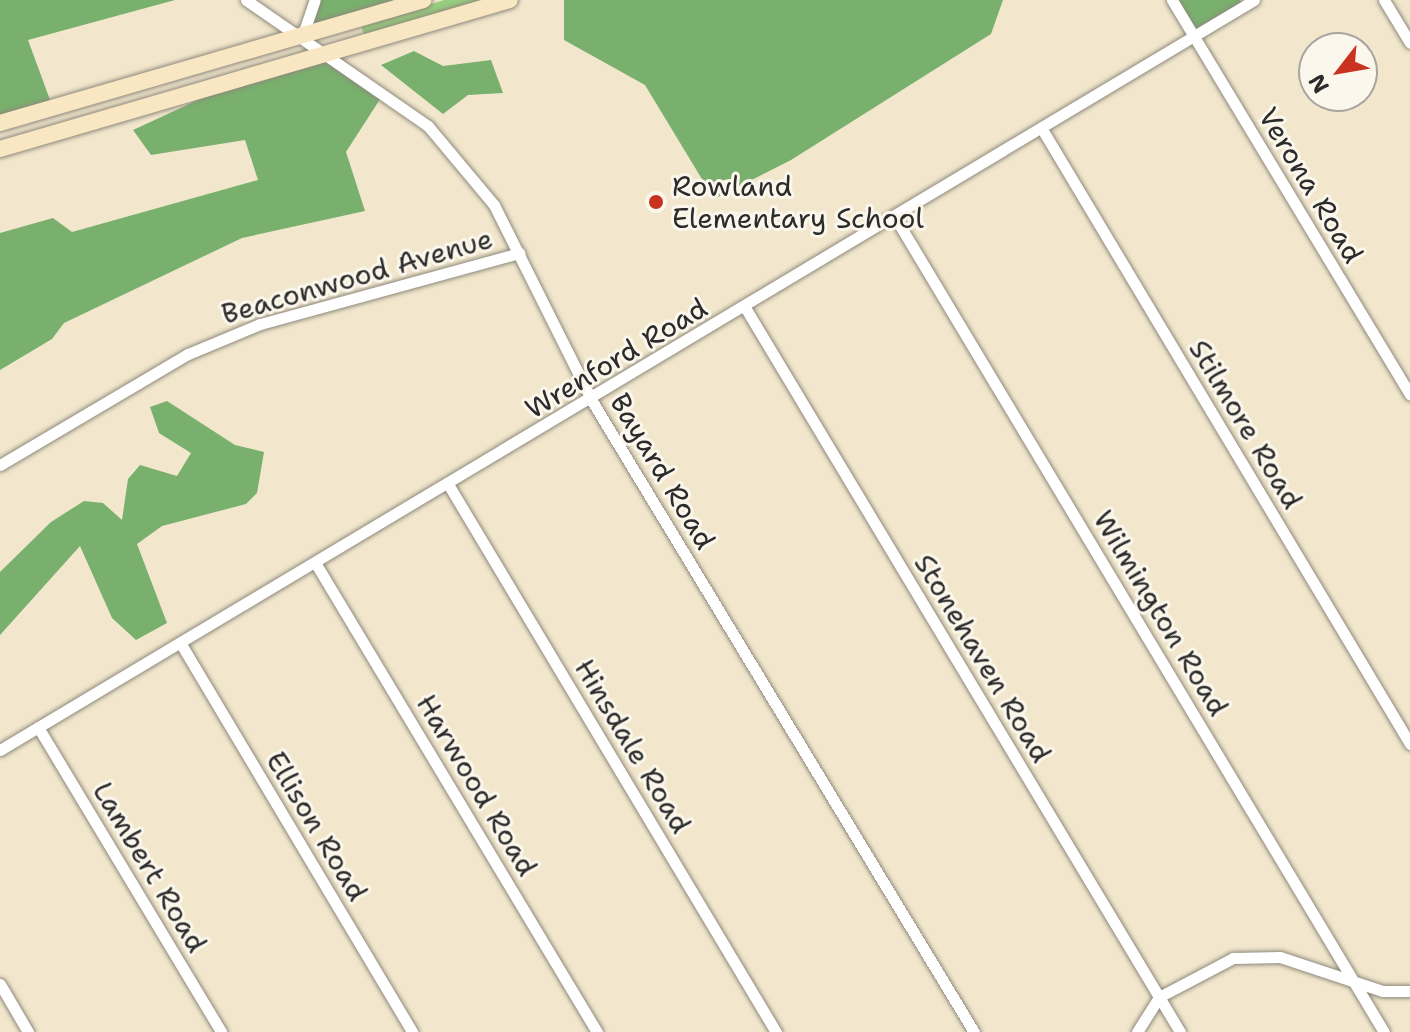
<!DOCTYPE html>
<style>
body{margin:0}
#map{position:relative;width:1410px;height:1032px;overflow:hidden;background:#f2e7cd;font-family:"Shantell Sans",sans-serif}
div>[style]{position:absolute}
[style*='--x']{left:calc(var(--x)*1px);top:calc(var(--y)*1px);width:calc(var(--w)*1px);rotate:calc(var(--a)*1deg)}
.green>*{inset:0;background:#97cd7e}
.forest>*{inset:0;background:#79b06d}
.roads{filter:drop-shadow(0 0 2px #8e897c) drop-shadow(0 0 2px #8e897c)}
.street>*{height:11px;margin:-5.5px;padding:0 5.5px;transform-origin:5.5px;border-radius:5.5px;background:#fff}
.secondary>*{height:16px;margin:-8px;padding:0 8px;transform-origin:8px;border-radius:8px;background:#f9e7c3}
.dots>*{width:22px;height:22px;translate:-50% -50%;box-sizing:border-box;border:4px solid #fbf7ec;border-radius:50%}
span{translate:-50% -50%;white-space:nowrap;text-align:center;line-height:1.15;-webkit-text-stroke:6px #fbf7ec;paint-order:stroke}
.street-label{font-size:28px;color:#2b2b2b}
.poi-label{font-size:28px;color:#2b2b2b}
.left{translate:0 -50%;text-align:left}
.north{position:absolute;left:1298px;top:32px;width:80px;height:80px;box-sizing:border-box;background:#fbf7ec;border:2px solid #a8a59f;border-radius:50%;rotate:239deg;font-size:22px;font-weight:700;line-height:32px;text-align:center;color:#2b2b2b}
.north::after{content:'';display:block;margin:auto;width:28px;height:36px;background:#c8321e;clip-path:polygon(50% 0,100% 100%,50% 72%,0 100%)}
</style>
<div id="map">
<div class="green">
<i style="clip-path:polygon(444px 0,489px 0,366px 41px,361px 26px)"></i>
</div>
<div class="forest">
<i style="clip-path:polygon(0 0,175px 0,28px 40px,53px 108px,0 123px)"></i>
<i style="clip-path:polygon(315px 0,424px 0,302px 37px)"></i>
<i style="clip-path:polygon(564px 0,1003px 0,991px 34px,791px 160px,714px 199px,645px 85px,564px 40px)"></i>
<i style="clip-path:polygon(1172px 0,1240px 0,1244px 6px,1194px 37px)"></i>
<i style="clip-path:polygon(414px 51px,443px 66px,491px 60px,503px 93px,468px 95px,443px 114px,381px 65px)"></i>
<i style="clip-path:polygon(330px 56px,384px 93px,346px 152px,365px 211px,242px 238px,64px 323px,52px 339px,0 370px,0 233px,53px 218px,72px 232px,258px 180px,245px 140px,151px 155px,133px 130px,228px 86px)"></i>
<i style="clip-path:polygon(167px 401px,235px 445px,264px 452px,257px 493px,246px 504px,162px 526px,137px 544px,167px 623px,136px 640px,112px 618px,80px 546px,0 635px,0 572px,51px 522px,84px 501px,103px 503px,122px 520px,128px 479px,140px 465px,177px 476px,191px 453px,159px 433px,150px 407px)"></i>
</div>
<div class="roads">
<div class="street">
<i style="--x:246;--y:0;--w:221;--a:34.7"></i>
<i style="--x:428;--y:126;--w:103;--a:50.1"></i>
<i style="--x:494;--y:205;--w:219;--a:63.4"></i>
<i style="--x:592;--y:401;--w:738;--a:58.81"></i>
<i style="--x:1172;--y:0;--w:461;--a:58.9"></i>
<i style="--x:1384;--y:0;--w:50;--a:58.8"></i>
<i style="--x:302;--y:37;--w:39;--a:-71"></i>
<i style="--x:1042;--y:129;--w:717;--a:59.1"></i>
<i style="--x:896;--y:219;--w:948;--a:59.03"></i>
<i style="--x:746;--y:309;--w:843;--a:59.02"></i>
<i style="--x:0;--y:465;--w:218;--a:-30.6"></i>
<i style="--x:188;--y:354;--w:78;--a:-22.6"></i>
<i style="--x:260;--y:324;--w:269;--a:-15.3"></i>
<i style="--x:448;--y:484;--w:639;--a:59.1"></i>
<i style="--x:316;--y:564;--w:546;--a:59.02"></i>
<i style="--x:181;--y:644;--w:452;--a:59.2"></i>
<i style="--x:38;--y:727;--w:356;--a:59"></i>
<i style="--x:0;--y:750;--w:1461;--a:-30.88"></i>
<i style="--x:0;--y:984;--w:56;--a:59.7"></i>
<i style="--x:1137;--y:1032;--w:41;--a:-57.8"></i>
<i style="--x:1159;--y:997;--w:84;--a:-27.8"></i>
<i style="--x:1233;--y:958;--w:47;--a:-1.2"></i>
<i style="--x:1280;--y:957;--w:108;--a:18.3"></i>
<i style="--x:1383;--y:991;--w:27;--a:0"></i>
</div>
<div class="secondary">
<i style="--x:0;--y:123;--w:441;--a:-16.2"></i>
<i style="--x:0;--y:149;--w:531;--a:-16.29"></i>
</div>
</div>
<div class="dots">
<i style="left:656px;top:202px;background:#c8321e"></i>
</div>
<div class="street-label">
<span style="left:1311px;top:185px;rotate:59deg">Verona Road</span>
<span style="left:357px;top:276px;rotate:-16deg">Beaconwood Avenue</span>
<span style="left:616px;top:358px;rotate:-31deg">Wrenford Road</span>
<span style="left:1246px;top:424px;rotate:59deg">Stilmore Road</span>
<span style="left:663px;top:471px;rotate:59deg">Bayard Road</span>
<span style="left:1161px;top:613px;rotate:59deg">Wilmington Road</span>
<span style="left:983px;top:658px;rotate:59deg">Stonehaven Road</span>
<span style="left:633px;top:746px;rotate:59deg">Hinsdale Road</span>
<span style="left:477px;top:785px;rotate:59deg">Harwood Road</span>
<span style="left:317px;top:826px;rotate:59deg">Ellison Road</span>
<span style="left:150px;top:867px;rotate:59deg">Lambert Road</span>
</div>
<div class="poi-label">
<span class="left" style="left:672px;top:202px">Rowland<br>Elementary School</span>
</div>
<div class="north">N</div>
</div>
